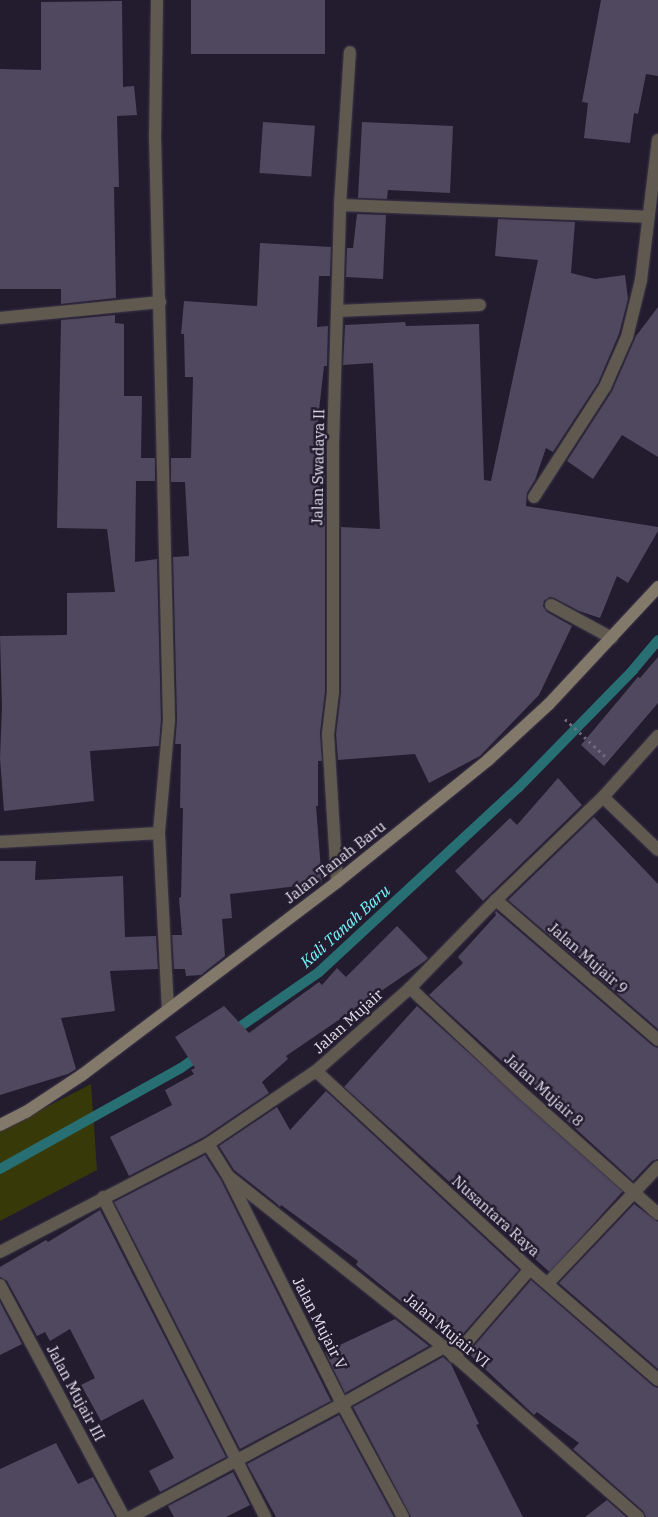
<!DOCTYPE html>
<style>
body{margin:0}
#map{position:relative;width:658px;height:1517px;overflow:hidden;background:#231c2f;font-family:"IBM Plex Serif",serif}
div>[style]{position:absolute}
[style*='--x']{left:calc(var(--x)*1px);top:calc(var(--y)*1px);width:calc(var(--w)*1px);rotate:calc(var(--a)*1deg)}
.green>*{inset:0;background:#383909}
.stream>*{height:10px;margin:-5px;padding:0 5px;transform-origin:5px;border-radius:5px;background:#276f72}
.building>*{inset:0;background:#50485e;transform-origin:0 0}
.path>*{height:3px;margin-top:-1.5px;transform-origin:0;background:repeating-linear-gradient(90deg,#716c7c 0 2.5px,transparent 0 6.5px)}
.roads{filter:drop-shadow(0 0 1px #3e384a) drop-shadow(0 0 1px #3e384a)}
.street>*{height:12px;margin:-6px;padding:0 6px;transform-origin:6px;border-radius:6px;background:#5f594f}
.secondary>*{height:12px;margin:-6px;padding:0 6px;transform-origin:6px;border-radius:6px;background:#83796a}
span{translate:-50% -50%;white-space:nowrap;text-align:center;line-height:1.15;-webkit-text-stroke:5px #231c2f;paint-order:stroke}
.street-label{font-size:15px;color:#e5e1ee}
.water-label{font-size:16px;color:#72f8fd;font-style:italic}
</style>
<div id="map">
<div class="green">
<i style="clip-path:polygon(91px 1084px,97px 1170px,0 1221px,0 1131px)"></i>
</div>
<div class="stream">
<i style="--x:231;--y:1033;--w:107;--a:-34.7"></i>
<i style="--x:319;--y:972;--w:271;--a:-42.8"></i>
<i style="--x:518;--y:788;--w:165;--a:-45.7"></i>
<i style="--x:633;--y:670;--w:39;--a:-50"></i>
<i style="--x:0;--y:1169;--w:207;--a:-29.2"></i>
<i style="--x:181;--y:1068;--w:24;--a:-35"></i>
</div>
<div class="building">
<i style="left:191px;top:0;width:134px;height:54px"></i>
<i style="clip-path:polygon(601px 0,658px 0,658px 76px,646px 74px,638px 114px,634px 113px,630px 143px,584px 138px,588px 103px,582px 102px)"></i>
<i style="clip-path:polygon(122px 1px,123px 87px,134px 86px,137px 115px,117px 116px,119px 187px,114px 187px,116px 298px,61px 304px,61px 289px,0 289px,0 69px,41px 70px,41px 2px)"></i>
<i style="left:263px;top:122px;width:52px;height:51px;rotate:4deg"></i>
<i style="clip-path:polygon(362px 122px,453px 126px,450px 193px,388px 190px,387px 199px,358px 198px)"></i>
<i style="clip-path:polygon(357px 214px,386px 215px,383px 279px,346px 277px,347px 248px,353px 248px)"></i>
<i style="clip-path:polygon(498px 219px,575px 222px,571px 273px,595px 279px,625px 275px,628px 299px,619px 334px,598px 383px,553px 452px,546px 448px,535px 480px,527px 493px,526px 506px,658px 527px,658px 531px,628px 583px,617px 576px,600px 618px,579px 611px,554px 598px,550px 597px,544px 601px,543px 606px,547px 612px,572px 626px,539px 695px,480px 756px,429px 783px,415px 754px,338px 760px,336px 734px,341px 692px,341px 527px,380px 529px,373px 363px,343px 365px,345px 325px,405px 322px,406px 326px,479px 324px,484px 480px,491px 481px,538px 260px,495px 256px)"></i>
<i style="clip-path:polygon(260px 243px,331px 247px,330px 276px,319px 276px,317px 327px,328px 326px,327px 366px,324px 366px,315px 446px,325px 446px,325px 692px,320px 733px,322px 761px,318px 761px,318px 806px,316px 806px,322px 883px,230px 894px,232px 918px,222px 919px,225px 956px,201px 975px,186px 976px,185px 969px,174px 969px,172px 935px,182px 935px,179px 898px,181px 897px,183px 808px,180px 808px,181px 744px,175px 744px,177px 720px,173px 557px,189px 556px,185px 482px,171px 482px,171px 458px,191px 458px,193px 377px,185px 377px,184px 334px,181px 334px,184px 301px,257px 306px)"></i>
<i style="clip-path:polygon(658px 307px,658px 457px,622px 435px,593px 479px,567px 461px,612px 391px,636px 336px)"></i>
<i style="clip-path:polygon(115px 315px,115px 323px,124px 324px,124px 396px,142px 396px,141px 458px,155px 458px,155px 481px,136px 481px,135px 562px,157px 559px,161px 720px,159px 746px,90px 751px,94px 801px,4px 811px,0 758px,2px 707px,0 636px,67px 635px,67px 593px,115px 592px,107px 529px,57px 528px,61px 320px)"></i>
<i style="clip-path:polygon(658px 657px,658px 703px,604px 766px,581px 745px,638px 677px,640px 678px)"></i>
<i style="clip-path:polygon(558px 778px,582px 805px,483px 901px,455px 871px,510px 818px,517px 825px)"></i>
<i style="clip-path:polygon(594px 817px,658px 884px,658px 1029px,508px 900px)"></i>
<i style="clip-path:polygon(0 861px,36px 861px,35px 880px,123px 876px,125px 937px,156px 936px,158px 969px,110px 971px,115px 1011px,61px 1018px,76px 1069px,68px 1074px,0 1095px)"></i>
<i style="clip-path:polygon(496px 911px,653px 1046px,658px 1048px,658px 1159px,652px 1161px,633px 1181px,429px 995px,463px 963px,458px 957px,496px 915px,495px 913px)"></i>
<i style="clip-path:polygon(397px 926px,428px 958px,425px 961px,286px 1056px,288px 1059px,262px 1082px,269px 1093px,204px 1137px,129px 1176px,110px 1137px,172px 1105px,165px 1090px,194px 1074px,191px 1070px,195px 1068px,175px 1037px,224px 1006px,249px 1033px,319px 982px,322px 985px,337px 968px,346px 977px)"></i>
<i style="left:417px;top:1006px;width:277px;height:109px;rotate:42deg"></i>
<i style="clip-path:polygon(326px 1091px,519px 1270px,456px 1342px,427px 1313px,435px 1329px,356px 1265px,358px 1261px,281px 1205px,280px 1207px,276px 1203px,234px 1170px,219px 1146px,277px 1107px,290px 1130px)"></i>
<i style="clip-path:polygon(205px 1155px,221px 1180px,331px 1401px,240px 1449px,114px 1202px)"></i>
<i style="clip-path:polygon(634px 1204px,658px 1222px,658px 1369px,559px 1283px)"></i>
<i style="clip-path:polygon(100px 1210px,226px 1457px,160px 1492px,149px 1471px,174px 1458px,143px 1399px,101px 1421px,81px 1385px,95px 1378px,70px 1329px,50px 1341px,45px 1332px,37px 1336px,7px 1281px,0 1277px,0 1267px,46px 1240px,48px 1242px)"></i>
<i style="clip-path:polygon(531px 1280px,653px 1386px,658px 1388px,658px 1517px,646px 1517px,643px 1511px,573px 1449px,579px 1443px,537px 1412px,534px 1415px,468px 1353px)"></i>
<i style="clip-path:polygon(0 1302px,22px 1344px,0 1355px)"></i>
<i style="clip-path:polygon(395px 1319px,429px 1346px,345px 1393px,325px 1352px)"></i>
<i style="clip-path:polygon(443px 1357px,451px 1364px,479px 1424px,476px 1425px,523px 1517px,411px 1517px,353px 1407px)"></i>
<i style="clip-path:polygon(339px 1415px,394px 1517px,276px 1517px,247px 1464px)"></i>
<i style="clip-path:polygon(56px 1443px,78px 1484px,93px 1477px,115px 1517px,0 1517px,0 1469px)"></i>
<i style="clip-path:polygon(233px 1472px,250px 1505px,226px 1517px,174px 1517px,168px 1506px)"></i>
<i style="clip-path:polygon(607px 1500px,626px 1517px,585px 1517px)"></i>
</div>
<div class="path">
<i style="--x:565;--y:719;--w:59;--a:42.9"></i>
</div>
<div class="roads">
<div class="street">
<i style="--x:157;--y:0;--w:135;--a:90.8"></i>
<i style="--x:155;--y:135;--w:585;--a:88.63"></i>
<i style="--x:169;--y:720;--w:113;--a:95.1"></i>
<i style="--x:159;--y:833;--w:176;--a:87.1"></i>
<i style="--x:340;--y:205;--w:308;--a:2.2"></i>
<i style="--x:337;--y:311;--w:143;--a:-2.4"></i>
<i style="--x:0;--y:318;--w:161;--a:-5.7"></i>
<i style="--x:534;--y:497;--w:131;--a:-57.2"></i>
<i style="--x:605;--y:387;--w:55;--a:-66.3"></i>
<i style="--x:627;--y:337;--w:59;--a:-76.2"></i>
<i style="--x:641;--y:280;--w:141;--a:-83.1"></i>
<i style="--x:551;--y:605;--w:69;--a:28.4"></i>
<i style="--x:603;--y:797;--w:76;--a:43.9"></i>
<i style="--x:0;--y:842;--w:159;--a:-3.2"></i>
<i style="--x:337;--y:882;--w:148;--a:-93.5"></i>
<i style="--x:328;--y:734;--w:42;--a:-83.2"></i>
<i style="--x:333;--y:692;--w:247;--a:-90"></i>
<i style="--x:333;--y:445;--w:240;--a:-88.3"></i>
<i style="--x:340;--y:205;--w:153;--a:-86.3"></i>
<i style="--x:496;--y:900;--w:214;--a:40.8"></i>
<i style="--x:410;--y:988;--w:149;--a:43.1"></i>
<i style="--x:519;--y:1090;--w:186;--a:41.7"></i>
<i style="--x:316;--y:1071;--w:292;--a:42.8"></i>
<i style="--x:530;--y:1269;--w:169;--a:40.9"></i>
<i style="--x:208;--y:1144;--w:38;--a:58"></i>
<i style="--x:228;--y:1176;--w:255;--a:63.4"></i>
<i style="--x:342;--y:1404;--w:128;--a:61.6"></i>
<i style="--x:228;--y:1176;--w:275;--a:38.4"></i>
<i style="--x:444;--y:1347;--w:258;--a:41.2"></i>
<i style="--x:103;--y:1197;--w:359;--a:63.1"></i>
<i style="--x:0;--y:1252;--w:234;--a:-27.4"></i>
<i style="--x:208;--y:1144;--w:130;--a:-34.1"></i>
<i style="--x:316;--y:1071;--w:125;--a:-41.4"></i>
<i style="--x:410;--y:988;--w:123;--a:-45.7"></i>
<i style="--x:496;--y:900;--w:149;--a:-43.9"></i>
<i style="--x:603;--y:797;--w:82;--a:-48"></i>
<i style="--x:548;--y:1283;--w:160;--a:-46.5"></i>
<i style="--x:0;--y:1285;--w:263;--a:61.9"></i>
<i style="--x:454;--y:1357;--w:116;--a:-49.2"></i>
<i style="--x:131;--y:1517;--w:239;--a:-28.2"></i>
<i style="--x:342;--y:1404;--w:117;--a:-29.2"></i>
</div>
<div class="secondary">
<i style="--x:0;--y:1125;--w:29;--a:-27"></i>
<i style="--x:26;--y:1112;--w:67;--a:-33.5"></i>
<i style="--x:82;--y:1075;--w:320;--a:-37.1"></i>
<i style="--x:337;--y:882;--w:194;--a:-38.9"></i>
<i style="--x:488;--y:760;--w:83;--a:-42.6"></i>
<i style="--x:549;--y:704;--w:160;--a:-47"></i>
</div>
</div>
<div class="street-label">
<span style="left:318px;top:467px;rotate:-89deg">Jalan Swadaya II</span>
<span style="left:335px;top:862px;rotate:-38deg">Jalan Tanah Baru</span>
<span style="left:588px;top:958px;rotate:41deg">Jalan Mujair 9</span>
<span style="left:348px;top:1021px;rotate:-42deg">Jalan Mujair</span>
<span style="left:544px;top:1090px;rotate:42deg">Jalan Mujair 8</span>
<span style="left:496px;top:1216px;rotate:42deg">Nusantara Raya</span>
<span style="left:320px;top:1323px;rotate:63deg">Jalan Mujair V</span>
<span style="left:447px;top:1330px;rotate:40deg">Jalan Mujair VI</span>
<span style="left:76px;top:1393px;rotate:62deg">Jalan Mujair III</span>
</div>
<div class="water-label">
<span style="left:345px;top:926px;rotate:-42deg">Kali Tanah Baru</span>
</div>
</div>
